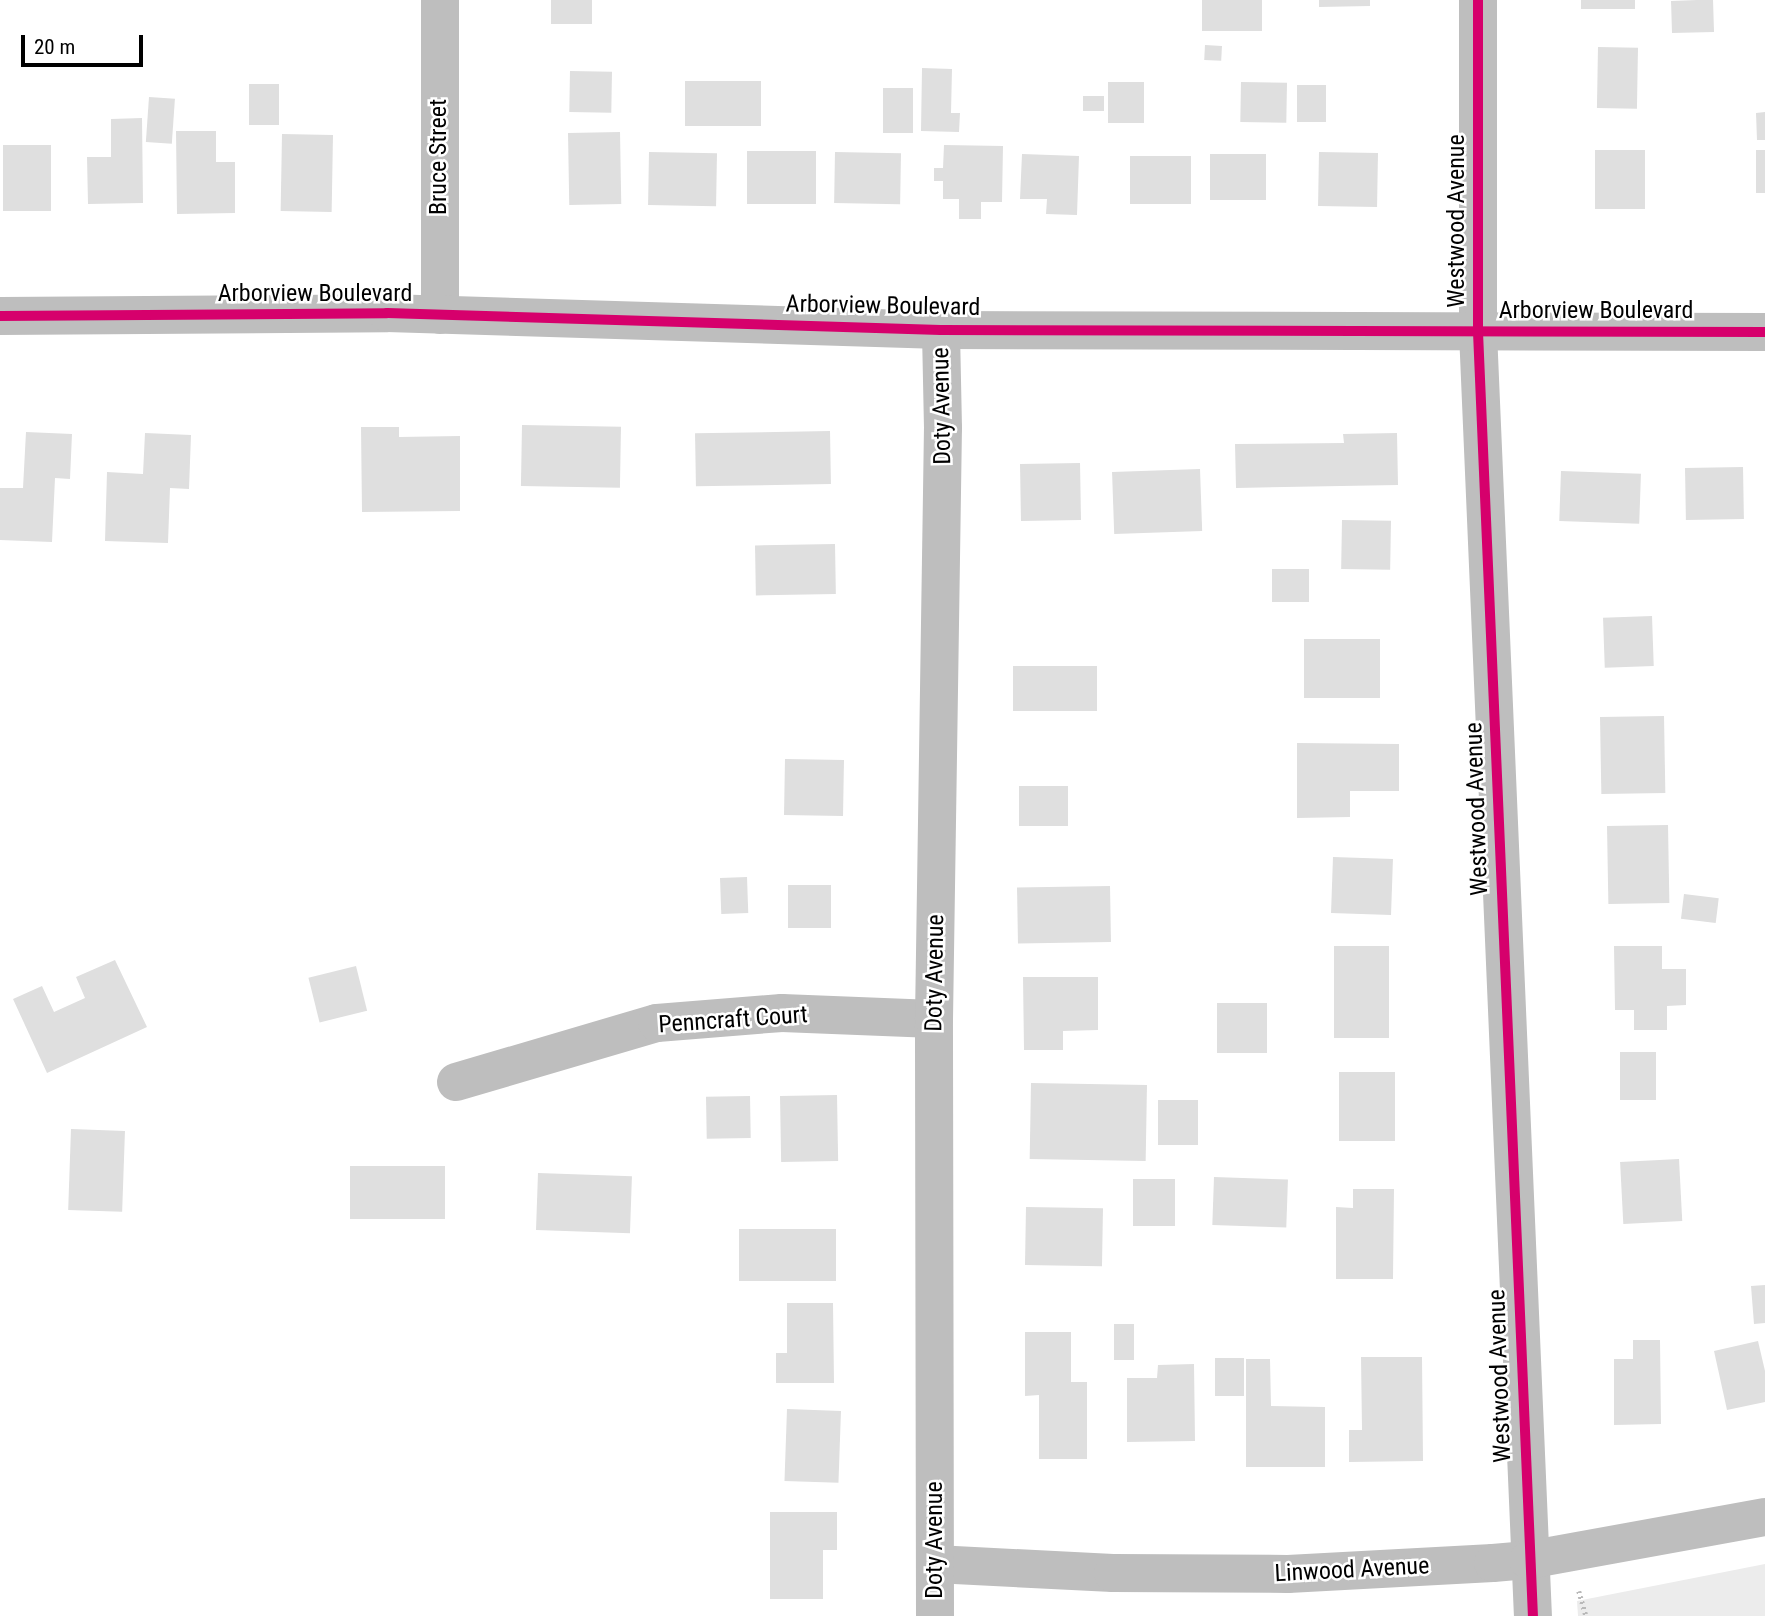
<!DOCTYPE html>
<style>
body{margin:0}
#map{position:relative;width:1765px;height:1616px;overflow:hidden;background:#fff;font-family:"Roboto Condensed",sans-serif}
div>[style]{position:absolute}
[style*='--x']{left:calc(var(--x)*1px);top:calc(var(--y)*1px);width:calc(var(--w)*1px);rotate:calc(var(--a)*1deg)}
.green>*{inset:0;background:#ececec}
.building>*{inset:0;background:#dfdfdf;transform-origin:0 0}
.path>*{height:4.5px;margin-top:-2.25px;transform-origin:0;background:repeating-linear-gradient(90deg,#b9b9b9 0 2px,transparent 0 5.5px)}
.street>*{height:38px;margin:-19px;padding:0 19px;transform-origin:19px;border-radius:19px;background:#bebebe}
.cycleway>*{height:10px;margin:-5px;padding:0 5px;transform-origin:5px;border-radius:5px;background:#d6006c}
span{translate:-50% -50%;white-space:nowrap;text-align:center;line-height:1.15;-webkit-text-stroke:5px #fff;paint-order:stroke}
.street-label{font-size:24px;color:#000}
.scale{position:absolute;left:21px;top:35px;width:122px;height:32px;box-sizing:border-box;border:4px solid #000;border-top:0;padding-left:9px;font-size:21px;line-height:24px;white-space:nowrap;color:#000;-webkit-text-stroke:5px #fff;paint-order:stroke}
</style>
<div id="map">
<div class="green">
<i style="clip-path:polygon(1765px 1564px,1765px 1616px,1578px 1616px,1577px 1601px)"></i>
</div>
<div class="building">
<i style="left:551px;top:0;width:41px;height:24px"></i>
<i style="left:1202px;top:0;width:60px;height:31px"></i>
<i style="clip-path:polygon(1319px 0,1370px 0,1370px 6px,1319px 7px)"></i>
<i style="left:1581px;top:0;width:54px;height:9px"></i>
<i style="clip-path:polygon(1697px 0,1713px 0,1714px 32px,1672px 33px,1671px 1px)"></i>
<i style="left:1205px;top:45px;width:17px;height:15px;rotate:3deg"></i>
<i style="left:1598px;top:47px;width:40px;height:61px;rotate:1deg"></i>
<i style="clip-path:polygon(922px 68px,952px 69px,951px 113px,960px 113px,959px 132px,921px 131px)"></i>
<i style="left:570px;top:71px;width:42px;height:41px;rotate:1deg"></i>
<i style="left:685px;top:81px;width:76px;height:45px"></i>
<i style="left:1108px;top:82px;width:36px;height:41px"></i>
<i style="left:1241px;top:82px;width:46px;height:40px;rotate:1deg"></i>
<i style="left:249px;top:84px;width:30px;height:41px"></i>
<i style="left:1297px;top:85px;width:29px;height:37px"></i>
<i style="left:883px;top:88px;width:30px;height:45px"></i>
<i style="left:1104px;top:96px;width:15px;height:21px;rotate:90deg"></i>
<i style="left:149px;top:97px;width:26px;height:45px;rotate:4deg"></i>
<i style="clip-path:polygon(1765px 112px,1765px 140px,1757px 140px,1756px 113px)"></i>
<i style="clip-path:polygon(142px 118px,143px 203px,88px 204px,87px 157px,111px 157px,111px 119px)"></i>
<i style="clip-path:polygon(176px 131px,216px 131px,216px 162px,235px 162px,235px 213px,177px 214px)"></i>
<i style="left:620px;top:132px;width:72px;height:52px;rotate:89deg"></i>
<i style="left:282px;top:134px;width:51px;height:77px;rotate:1deg"></i>
<i style="left:51px;top:145px;width:66px;height:48px;rotate:90deg"></i>
<i style="clip-path:polygon(944px 145px,1003px 146px,1002px 202px,981px 202px,981px 219px,959px 219px,959px 199px,943px 199px,943px 181px,934px 181px,934px 168px,943px 168px)"></i>
<i style="left:1645px;top:150px;width:59px;height:50px;rotate:90deg"></i>
<i style="left:1756px;top:150px;width:9px;height:43px"></i>
<i style="left:747px;top:151px;width:69px;height:53px"></i>
<i style="left:649px;top:152px;width:68px;height:53px;rotate:1deg"></i>
<i style="left:835px;top:152px;width:66px;height:51px;rotate:1deg"></i>
<i style="left:1319px;top:152px;width:59px;height:54px;rotate:1deg"></i>
<i style="clip-path:polygon(1022px 154px,1079px 156px,1077px 215px,1046px 214px,1047px 199px,1020px 199px)"></i>
<i style="left:1266px;top:154px;width:46px;height:56px;rotate:90deg"></i>
<i style="left:1191px;top:156px;width:48px;height:61px;rotate:90deg"></i>
<i style="left:522px;top:425px;width:99px;height:61px;rotate:1deg"></i>
<i style="clip-path:polygon(361px 427px,399px 427px,399px 437px,460px 436px,460px 511px,362px 512px)"></i>
<i style="left:830px;top:431px;width:53px;height:135px;rotate:89deg"></i>
<i style="clip-path:polygon(26px 432px,72px 434px,70px 479px,55px 478px,52px 542px,0 540px,0 488px,23px 488px)"></i>
<i style="clip-path:polygon(145px 433px,191px 435px,189px 489px,170px 488px,168px 543px,105px 541px,107px 472px,143px 474px)"></i>
<i style="clip-path:polygon(1397px 433px,1398px 485px,1236px 488px,1235px 444px,1344px 443px,1343px 434px)"></i>
<i style="left:1080px;top:463px;width:57px;height:60px;rotate:89deg"></i>
<i style="left:1743px;top:467px;width:52px;height:58px;rotate:89deg"></i>
<i style="left:1200px;top:469px;width:62px;height:88px;rotate:88deg"></i>
<i style="left:1561px;top:471px;width:80px;height:50px;rotate:2deg"></i>
<i style="left:1342px;top:520px;width:49px;height:49px;rotate:1deg"></i>
<i style="left:835px;top:544px;width:50px;height:80px;rotate:89deg"></i>
<i style="left:1272px;top:569px;width:37px;height:33px"></i>
<i style="left:1652px;top:616px;width:50px;height:49px;rotate:88deg"></i>
<i style="left:1304px;top:639px;width:76px;height:59px"></i>
<i style="left:1013px;top:666px;width:84px;height:45px"></i>
<i style="left:1664px;top:716px;width:77px;height:64px;rotate:89deg"></i>
<i style="clip-path:polygon(1297px 743px,1399px 744px,1399px 791px,1350px 791px,1350px 817px,1297px 818px)"></i>
<i style="left:785px;top:759px;width:59px;height:56px;rotate:1deg"></i>
<i style="left:1019px;top:786px;width:49px;height:40px"></i>
<i style="left:1668px;top:825px;width:78px;height:61px;rotate:89deg"></i>
<i style="left:1333px;top:857px;width:60px;height:56px;rotate:2deg"></i>
<i style="left:747px;top:877px;width:36px;height:27px;rotate:88deg"></i>
<i style="left:831px;top:885px;width:43px;height:43px;rotate:90deg"></i>
<i style="left:1110px;top:886px;width:56px;height:93px;rotate:89deg"></i>
<i style="left:1684px;top:894px;width:35px;height:25px;rotate:7deg"></i>
<i style="left:1334px;top:946px;width:55px;height:92px"></i>
<i style="clip-path:polygon(1614px 946px,1662px 946px,1662px 969px,1686px 969px,1686px 1005px,1667px 1006px,1667px 1030px,1634px 1030px,1634px 1010px,1615px 1010px)"></i>
<i style="clip-path:polygon(115px 960px,147px 1027px,47px 1073px,13px 999px,42px 986px,54px 1012px,85px 998px,76px 977px)"></i>
<i style="left:356px;top:966px;width:46px;height:49px;rotate:76deg"></i>
<i style="clip-path:polygon(1023px 977px,1098px 977px,1098px 1030px,1063px 1031px,1063px 1050px,1024px 1050px)"></i>
<i style="left:1217px;top:1003px;width:50px;height:50px"></i>
<i style="left:1620px;top:1052px;width:36px;height:48px"></i>
<i style="left:1395px;top:1072px;width:69px;height:56px;rotate:90deg"></i>
<i style="left:1031px;top:1083px;width:116px;height:76px;rotate:1deg"></i>
<i style="left:837px;top:1095px;width:66px;height:57px;rotate:89deg"></i>
<i style="left:750px;top:1096px;width:42px;height:44px;rotate:89deg"></i>
<i style="left:1158px;top:1100px;width:40px;height:45px"></i>
<i style="left:71px;top:1129px;width:54px;height:81px;rotate:2deg"></i>
<i style="left:1679px;top:1159px;width:62px;height:59px;rotate:87deg"></i>
<i style="left:350px;top:1166px;width:95px;height:53px"></i>
<i style="left:538px;top:1173px;width:94px;height:57px;rotate:2deg"></i>
<i style="left:1214px;top:1177px;width:74px;height:48px;rotate:2deg"></i>
<i style="left:1133px;top:1179px;width:42px;height:47px"></i>
<i style="clip-path:polygon(1353px 1189px,1394px 1189px,1393px 1279px,1336px 1279px,1336px 1207px,1353px 1208px)"></i>
<i style="left:1026px;top:1207px;width:77px;height:58px;rotate:1deg"></i>
<i style="left:739px;top:1229px;width:97px;height:52px"></i>
<i style="clip-path:polygon(1765px 1285px,1765px 1323px,1754px 1324px,1751px 1286px)"></i>
<i style="clip-path:polygon(787px 1303px,833px 1303px,834px 1383px,776px 1383px,776px 1353px,787px 1353px)"></i>
<i style="left:1114px;top:1324px;width:20px;height:36px"></i>
<i style="clip-path:polygon(1025px 1332px,1071px 1332px,1071px 1382px,1087px 1382px,1087px 1459px,1039px 1459px,1039px 1395px,1025px 1396px)"></i>
<i style="clip-path:polygon(1633px 1340px,1660px 1340px,1661px 1424px,1614px 1425px,1614px 1359px,1633px 1359px)"></i>
<i style="clip-path:polygon(1758px 1341px,1765px 1371px,1765px 1402px,1727px 1410px,1714px 1351px)"></i>
<i style="clip-path:polygon(1361px 1357px,1422px 1357px,1423px 1461px,1349px 1462px,1349px 1430px,1362px 1430px)"></i>
<i style="left:1215px;top:1358px;width:29px;height:38px"></i>
<i style="clip-path:polygon(1246px 1359px,1270px 1359px,1271px 1406px,1325px 1407px,1325px 1467px,1246px 1467px)"></i>
<i style="clip-path:polygon(1194px 1364px,1195px 1441px,1127px 1442px,1127px 1378px,1157px 1378px,1158px 1365px)"></i>
<i style="left:787px;top:1409px;width:54px;height:72px;rotate:2deg"></i>
<i style="clip-path:polygon(770px 1512px,837px 1512px,837px 1550px,823px 1550px,823px 1599px,770px 1599px)"></i>
</div>
<div class="path">
<i style="--x:1579;--y:1591;--w:26;--a:74"></i>
</div>
<div class="street">
<i style="--x:440;--y:0;--w:315;--a:90"></i>
<i style="--x:1478;--y:0;--w:332;--a:90"></i>
<i style="--x:1478;--y:332;--w:1285;--a:87.55"></i>
<i style="--x:0;--y:316;--w:387;--a:-0.4"></i>
<i style="--x:387;--y:313;--w:554;--a:1.76"></i>
<i style="--x:941;--y:330;--w:824;--a:0.14"></i>
<i style="--x:456;--y:1082;--w:209;--a:-16.4"></i>
<i style="--x:657;--y:1023;--w:125;--a:-4.6"></i>
<i style="--x:782;--y:1013;--w:152;--a:2.3"></i>
<i style="--x:935;--y:1564;--w:178;--a:2.9"></i>
<i style="--x:1113;--y:1573;--w:175;--a:0.3"></i>
<i style="--x:1288;--y:1574;--w:205;--a:-3.1"></i>
<i style="--x:1493;--y:1563;--w:35;--a:-5"></i>
<i style="--x:1528;--y:1560;--w:241;--a:-10.3"></i>
<i style="--x:935;--y:1616;--w:597;--a:-90.1"></i>
<i style="--x:934;--y:1019;--w:591;--a:-89.13"></i>
<i style="--x:943;--y:428;--w:98;--a:-91.2"></i>
</div>
<div class="cycleway">
<i style="--x:1478;--y:0;--w:332;--a:90"></i>
<i style="--x:1478;--y:332;--w:1285;--a:87.55"></i>
<i style="--x:0;--y:316;--w:387;--a:-0.4"></i>
<i style="--x:387;--y:313;--w:554;--a:1.76"></i>
<i style="--x:941;--y:330;--w:824;--a:0.14"></i>
</div>
<div class="street-label">
<span style="left:439px;top:157px;rotate:-90deg">Bruce Street</span>
<span style="left:1457px;top:221px;rotate:-90deg">Westwood Avenue</span>
<span style="left:315px;top:294px">Arborview Boulevard</span>
<span style="left:883px;top:306px;rotate:1deg">Arborview Boulevard</span>
<span style="left:1596px;top:311px">Arborview Boulevard</span>
<span style="left:942px;top:406px;rotate:-91deg">Doty Avenue</span>
<span style="left:1477px;top:809px;rotate:-92deg">Westwood Avenue</span>
<span style="left:935px;top:973px;rotate:-89deg">Doty Avenue</span>
<span style="left:733px;top:1020px;rotate:-4deg">Penncraft Court</span>
<span style="left:1500px;top:1376px;rotate:-92deg">Westwood Avenue</span>
<span style="left:935px;top:1540px;rotate:-90deg">Doty Avenue</span>
<span style="left:1352px;top:1570px;rotate:-3deg">Linwood Avenue</span>
</div>
<div class="scale">20 m</div>
</div>
